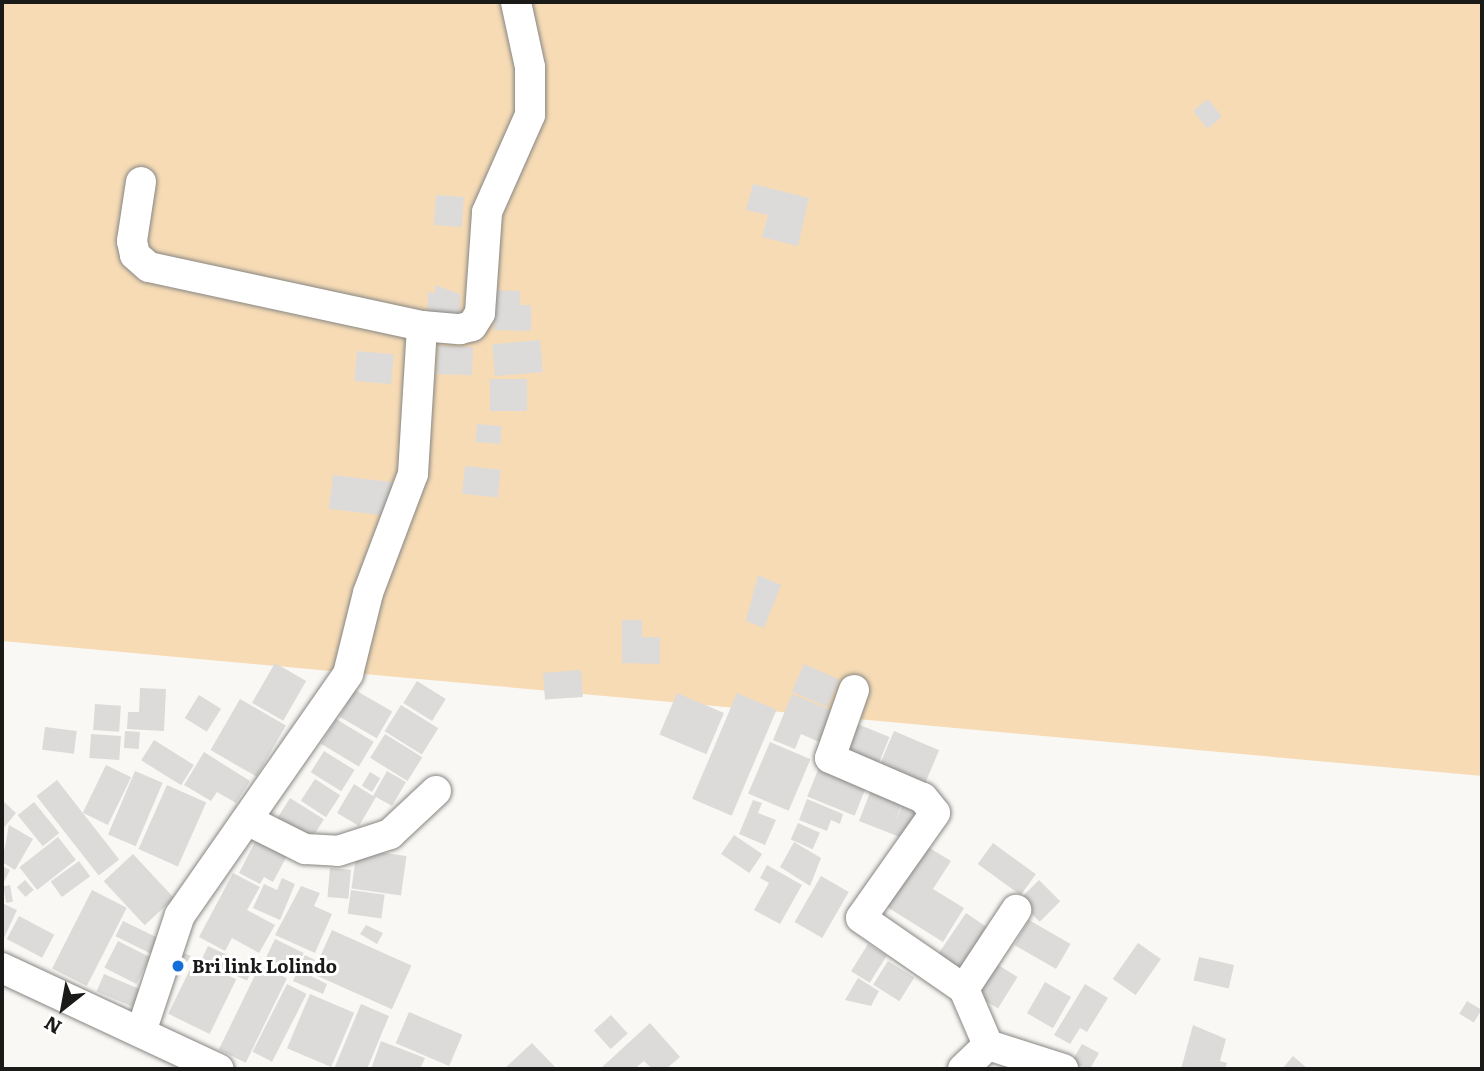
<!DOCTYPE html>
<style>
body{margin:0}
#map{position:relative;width:1484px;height:1071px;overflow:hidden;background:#faf8f5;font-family:Literata,serif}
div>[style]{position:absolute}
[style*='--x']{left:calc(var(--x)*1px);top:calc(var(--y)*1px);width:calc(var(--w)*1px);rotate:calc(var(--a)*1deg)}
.green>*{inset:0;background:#f6dbb5}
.building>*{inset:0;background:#dddbd9;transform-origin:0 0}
.roads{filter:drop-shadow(0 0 2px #878683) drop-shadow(0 0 2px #878683)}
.minor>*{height:30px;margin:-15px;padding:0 15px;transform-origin:15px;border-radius:15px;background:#fff}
.dots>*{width:19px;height:19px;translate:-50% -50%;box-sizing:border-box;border:4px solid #fff;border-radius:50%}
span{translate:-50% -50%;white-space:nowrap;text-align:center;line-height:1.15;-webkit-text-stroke:6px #fff;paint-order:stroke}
.poi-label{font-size:18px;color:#1a1a19;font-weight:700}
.left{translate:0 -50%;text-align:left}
.frame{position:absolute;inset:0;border:4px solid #1a1a19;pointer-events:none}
.north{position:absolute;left:28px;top:973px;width:70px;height:70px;-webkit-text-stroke:5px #fff;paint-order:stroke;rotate:211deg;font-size:19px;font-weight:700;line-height:28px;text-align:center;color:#1a1a19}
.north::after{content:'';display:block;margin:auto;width:24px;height:32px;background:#1a1a19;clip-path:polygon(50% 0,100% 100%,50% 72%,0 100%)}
</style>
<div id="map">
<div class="green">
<i style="clip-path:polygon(2px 2px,1482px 2px,1482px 776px,2px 641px)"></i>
</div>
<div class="building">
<i style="left:1208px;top:99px;width:23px;height:19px;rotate:52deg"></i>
<i style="clip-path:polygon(753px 184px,809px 198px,798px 246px,762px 237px,768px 215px,746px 210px)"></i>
<i style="left:436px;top:195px;width:28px;height:30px;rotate:4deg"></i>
<i style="clip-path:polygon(435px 285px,460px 294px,460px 324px,427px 323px,428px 292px,435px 293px)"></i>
<i style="clip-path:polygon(494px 290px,520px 291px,520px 305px,531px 305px,531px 331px,494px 330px)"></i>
<i style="left:540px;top:340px;width:32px;height:48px;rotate:85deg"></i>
<i style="left:438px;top:346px;width:35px;height:28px;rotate:2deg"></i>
<i style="left:357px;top:351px;width:37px;height:30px;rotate:5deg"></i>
<i style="left:490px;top:379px;width:37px;height:32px"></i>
<i style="left:477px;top:424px;width:25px;height:18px;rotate:5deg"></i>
<i style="left:465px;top:466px;width:36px;height:28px;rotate:6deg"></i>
<i style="left:333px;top:475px;width:60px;height:34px;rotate:7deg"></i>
<i style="clip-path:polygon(758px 575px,781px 585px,764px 628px,746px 621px)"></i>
<i style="clip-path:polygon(622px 620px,642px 620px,642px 637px,660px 637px,660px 664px,622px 663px)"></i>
<i style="left:275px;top:663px;width:36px;height:46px;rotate:30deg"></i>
<i style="left:804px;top:664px;width:39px;height:30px;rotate:24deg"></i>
<i style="left:581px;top:670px;width:27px;height:38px;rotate:86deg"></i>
<i style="left:417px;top:681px;width:34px;height:26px;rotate:32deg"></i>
<i style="clip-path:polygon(140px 688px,166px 689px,164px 731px,127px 729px,128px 712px,139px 712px)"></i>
<i style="left:355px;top:690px;width:43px;height:31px;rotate:30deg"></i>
<i style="left:677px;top:693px;width:51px;height:45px;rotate:23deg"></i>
<i style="left:737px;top:693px;width:43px;height:115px;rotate:23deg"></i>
<i style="clip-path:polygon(792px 694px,838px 713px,826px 745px,801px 734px,795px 749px,773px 740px)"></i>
<i style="left:199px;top:695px;width:26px;height:27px;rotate:32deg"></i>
<i style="left:240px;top:699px;width:53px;height:59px;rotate:30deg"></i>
<i style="left:95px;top:704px;width:26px;height:26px;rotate:4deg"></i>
<i style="left:401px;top:705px;width:44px;height:31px;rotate:32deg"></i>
<i style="left:336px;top:719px;width:44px;height:29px;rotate:31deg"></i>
<i style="left:845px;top:719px;width:48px;height:32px;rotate:22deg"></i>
<i style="left:45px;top:727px;width:32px;height:23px;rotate:7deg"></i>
<i style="left:125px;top:731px;width:15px;height:17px;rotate:4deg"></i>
<i style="left:894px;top:731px;width:49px;height:41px;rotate:23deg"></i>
<i style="left:91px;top:734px;width:30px;height:24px;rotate:4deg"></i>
<i style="left:385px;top:734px;width:44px;height:28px;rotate:32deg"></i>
<i style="left:154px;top:740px;width:47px;height:24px;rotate:32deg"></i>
<i style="left:770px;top:742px;width:44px;height:56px;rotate:23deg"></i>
<i style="left:324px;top:751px;width:36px;height:25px;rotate:32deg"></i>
<i style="clip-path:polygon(204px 752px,250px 781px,236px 803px,217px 792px,211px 801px,184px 785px)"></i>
<i style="left:106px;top:765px;width:28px;height:53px;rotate:26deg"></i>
<i style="left:820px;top:765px;width:51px;height:34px;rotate:22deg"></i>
<i style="left:135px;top:771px;width:30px;height:69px;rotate:23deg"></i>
<i style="clip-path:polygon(387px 771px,406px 782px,392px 806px,376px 797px,359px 826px,337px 813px,354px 784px,373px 796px)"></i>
<i style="left:370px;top:772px;width:12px;height:16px;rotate:31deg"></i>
<i style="left:315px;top:779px;width:30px;height:26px;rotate:33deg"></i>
<i style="left:57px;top:780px;width:101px;height:26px;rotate:52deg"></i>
<i style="left:167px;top:785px;width:43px;height:70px;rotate:24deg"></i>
<i style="clip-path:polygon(871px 790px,902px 802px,896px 821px,903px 802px,927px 812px,915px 843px,859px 821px)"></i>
<i style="left:290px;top:798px;width:40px;height:28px;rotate:32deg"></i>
<i style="clip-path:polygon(807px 799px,843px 814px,840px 824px,831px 820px,827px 831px,799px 820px)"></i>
<i style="clip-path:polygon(2px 800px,16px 813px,2px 830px)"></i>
<i style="clip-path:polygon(753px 800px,762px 803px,758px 813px,776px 820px,765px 845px,739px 834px)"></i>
<i style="left:34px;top:802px;width:40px;height:21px;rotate:51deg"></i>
<i style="left:798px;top:823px;width:24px;height:18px;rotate:24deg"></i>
<i style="clip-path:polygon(9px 825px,33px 839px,15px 870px,2px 862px)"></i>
<i style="left:734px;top:835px;width:34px;height:23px;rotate:34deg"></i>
<i style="left:58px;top:837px;width:29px;height:49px;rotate:52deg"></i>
<i style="clip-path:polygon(257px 838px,288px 854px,273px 882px,264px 877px,260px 884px,239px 873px)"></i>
<i style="clip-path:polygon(794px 842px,821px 858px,810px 886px,780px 867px)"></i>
<i style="left:993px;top:843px;width:53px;height:26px;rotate:36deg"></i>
<i style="clip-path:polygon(923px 844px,951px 861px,933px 889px,964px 908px,943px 942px,884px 905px)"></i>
<i style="left:357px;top:849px;width:50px;height:40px;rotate:8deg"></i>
<i style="left:133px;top:854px;width:60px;height:40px;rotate:47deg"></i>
<i style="left:79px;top:861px;width:19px;height:35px;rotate:54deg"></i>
<i style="clip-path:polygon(767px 865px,802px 885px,780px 924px,754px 910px,769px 883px,760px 878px)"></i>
<i style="clip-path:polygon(2px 866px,10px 870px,2px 886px)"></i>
<i style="left:330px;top:868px;width:21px;height:29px;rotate:5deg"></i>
<i style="clip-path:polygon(233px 873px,260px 887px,247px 910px,275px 925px,259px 953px,232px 938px,225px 951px,199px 937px)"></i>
<i style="left:821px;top:876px;width:32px;height:53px;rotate:30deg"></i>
<i style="clip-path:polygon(282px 878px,295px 884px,280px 920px,253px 908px,264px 884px,277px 890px)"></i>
<i style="left:25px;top:880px;width:13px;height:11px;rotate:48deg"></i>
<i style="left:1039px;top:880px;width:30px;height:29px;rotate:45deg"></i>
<i style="left:10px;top:885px;width:17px;height:7px;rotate:80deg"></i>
<i style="clip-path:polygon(301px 886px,320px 893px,314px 906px,332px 914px,315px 953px,275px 935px)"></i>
<i style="left:92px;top:890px;width:39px;height:88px;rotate:27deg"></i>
<i style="left:351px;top:890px;width:34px;height:24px;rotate:8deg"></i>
<i style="clip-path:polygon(2px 903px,17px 910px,4px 938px,2px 936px)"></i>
<i style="left:966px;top:913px;width:36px;height:58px;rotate:34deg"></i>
<i style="left:19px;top:916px;width:40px;height:26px;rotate:28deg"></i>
<i style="left:1029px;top:920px;width:48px;height:29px;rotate:30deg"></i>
<i style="left:123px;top:921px;width:39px;height:17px;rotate:26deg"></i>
<i style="clip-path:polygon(366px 925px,383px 933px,377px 944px,360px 934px)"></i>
<i style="left:332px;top:930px;width:87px;height:48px;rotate:24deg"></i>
<i style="left:275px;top:939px;width:32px;height:23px;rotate:26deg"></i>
<i style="left:118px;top:941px;width:36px;height:30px;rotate:27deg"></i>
<i style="left:1138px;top:943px;width:28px;height:44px;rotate:35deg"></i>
<i style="left:868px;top:944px;width:22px;height:32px;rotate:32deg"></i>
<i style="left:208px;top:946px;width:50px;height:15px;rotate:25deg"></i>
<i style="clip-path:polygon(176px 950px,191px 956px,172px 984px)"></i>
<i style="clip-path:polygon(305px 955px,315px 960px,309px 975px,327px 984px,323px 994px,293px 981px)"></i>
<i style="left:1199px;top:957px;width:36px;height:24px;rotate:13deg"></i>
<i style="left:987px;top:958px;width:36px;height:37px;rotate:32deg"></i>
<i style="left:195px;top:959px;width:46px;height:61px;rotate:26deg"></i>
<i style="left:888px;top:961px;width:31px;height:28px;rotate:32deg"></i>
<i style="left:260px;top:965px;width:30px;height:94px;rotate:26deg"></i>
<i style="left:104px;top:974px;width:43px;height:19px;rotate:23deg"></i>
<i style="clip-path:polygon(858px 978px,879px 991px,871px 1006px,845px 1000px)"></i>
<i style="left:1045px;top:982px;width:30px;height:36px;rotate:30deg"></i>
<i style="left:287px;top:984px;width:22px;height:76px;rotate:27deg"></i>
<i style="clip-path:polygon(1085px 984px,1108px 998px,1087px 1032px,1080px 1028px,1070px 1044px,1054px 1035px)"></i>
<i style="left:310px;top:994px;width:48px;height:59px;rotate:23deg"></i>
<i style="left:1467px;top:1001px;width:17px;height:15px;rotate:31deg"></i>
<i style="clip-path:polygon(361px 1004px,389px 1016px,367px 1069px,334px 1069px)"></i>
<i style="left:409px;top:1012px;width:58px;height:34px;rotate:23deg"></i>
<i style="left:611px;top:1015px;width:25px;height:23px;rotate:48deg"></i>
<i style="clip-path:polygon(650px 1023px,680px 1057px,666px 1069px,652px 1069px,644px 1061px,634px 1069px,600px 1069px)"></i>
<i style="clip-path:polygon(1193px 1025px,1226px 1039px,1220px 1061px,1227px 1063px,1225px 1069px,1181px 1069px)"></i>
<i style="clip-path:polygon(381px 1041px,425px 1058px,420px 1069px,371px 1069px)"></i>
<i style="clip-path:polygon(532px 1043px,557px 1069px,504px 1069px)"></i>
<i style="clip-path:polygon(1082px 1044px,1099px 1053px,1090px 1069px,1071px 1063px)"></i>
<i style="clip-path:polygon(1293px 1056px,1308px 1069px,1282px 1069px)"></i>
</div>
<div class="roads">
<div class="minor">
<i style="--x:141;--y:182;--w:60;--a:98.7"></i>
<i style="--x:132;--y:241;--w:14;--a:78"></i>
<i style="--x:135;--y:255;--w:18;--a:41"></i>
<i style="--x:149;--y:267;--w:279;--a:12.2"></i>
<i style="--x:854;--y:690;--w:72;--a:109.4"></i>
<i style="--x:830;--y:758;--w:101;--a:23.3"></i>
<i style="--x:923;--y:798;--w:19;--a:51"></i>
<i style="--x:935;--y:813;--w:128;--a:125.2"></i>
<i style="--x:861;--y:918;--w:125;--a:34.6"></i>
<i style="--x:964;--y:989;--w:61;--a:66.8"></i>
<i style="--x:247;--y:820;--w:65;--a:26.6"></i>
<i style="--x:305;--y:849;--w:33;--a:3"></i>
<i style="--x:338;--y:851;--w:55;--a:-18.1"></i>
<i style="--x:390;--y:834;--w:63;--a:-43.1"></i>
<i style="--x:2;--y:968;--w:239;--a:25"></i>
<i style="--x:964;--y:989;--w:95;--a:-56.6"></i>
<i style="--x:141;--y:1032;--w:123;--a:-71.6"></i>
<i style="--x:180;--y:915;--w:294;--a:-55.1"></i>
<i style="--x:348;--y:674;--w:83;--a:-76.1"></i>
<i style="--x:368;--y:593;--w:127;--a:-69.3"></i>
<i style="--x:413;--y:474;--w:148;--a:-86.5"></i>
<i style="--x:422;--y:326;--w:38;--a:5"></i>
<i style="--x:460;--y:329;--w:12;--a:-14"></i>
<i style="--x:472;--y:326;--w:15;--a:-58"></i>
<i style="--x:480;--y:313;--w:101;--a:-86"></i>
<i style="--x:487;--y:212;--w:106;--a:-66.1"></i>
<i style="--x:530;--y:115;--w:48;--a:-90"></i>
<i style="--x:530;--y:67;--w:66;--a:-102.2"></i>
<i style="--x:963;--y:1069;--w:35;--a:-44"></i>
<i style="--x:988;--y:1045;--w:79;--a:17.7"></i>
</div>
</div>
<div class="dots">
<i style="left:178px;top:966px;background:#156ed7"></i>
</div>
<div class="poi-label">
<span class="left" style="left:192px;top:966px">Bri link Lolindo</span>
</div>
<div class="frame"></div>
<div class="north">N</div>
</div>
